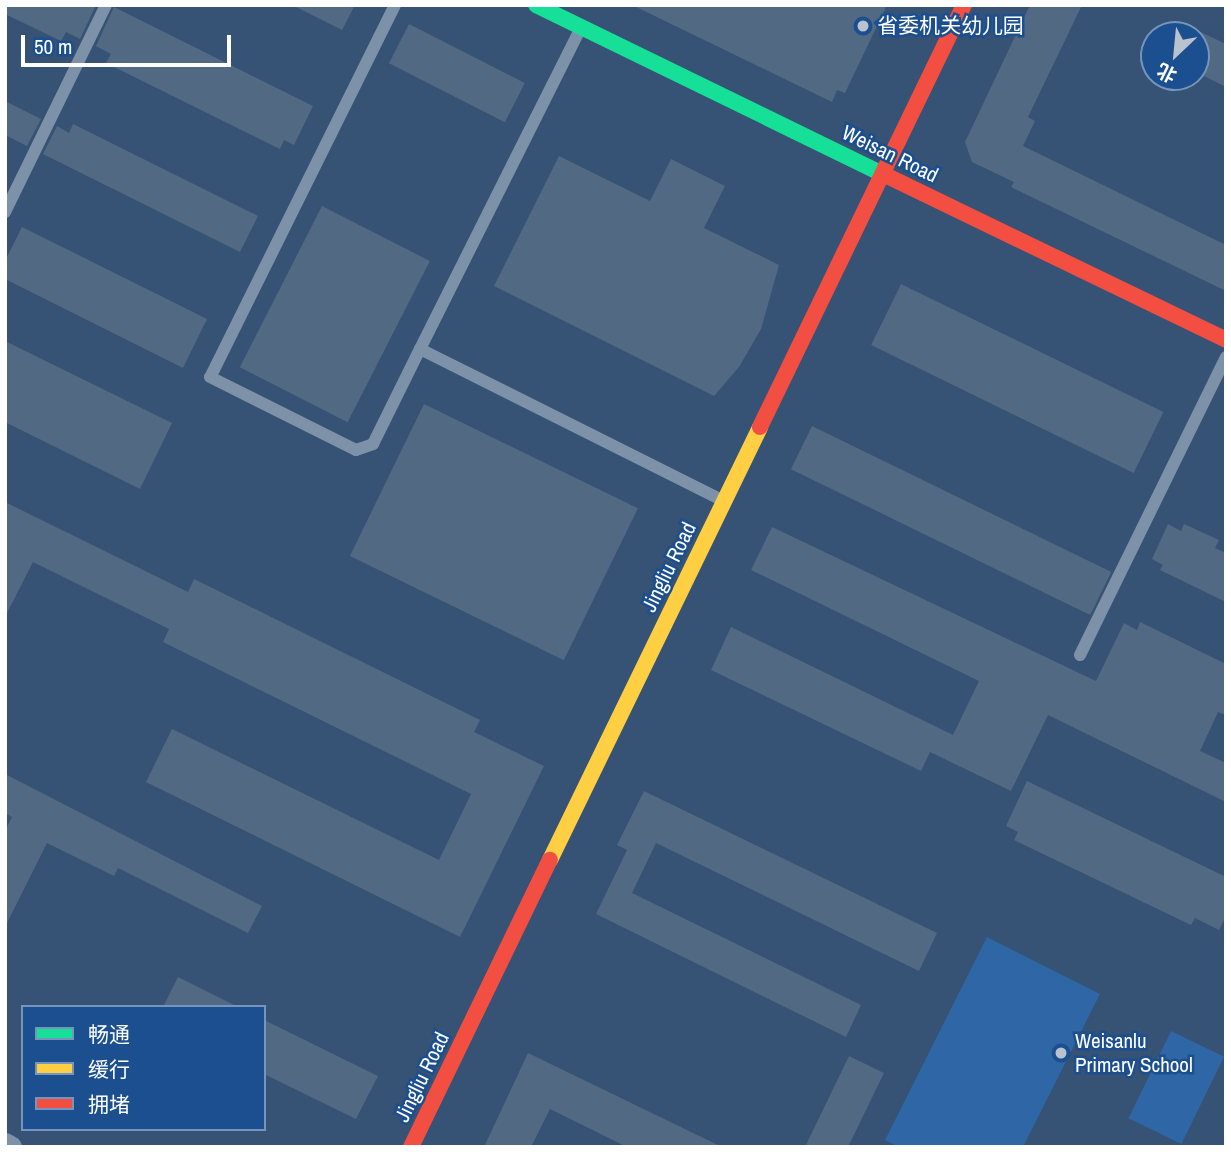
<!DOCTYPE html>
<meta charset="utf-8">
<style>
body{margin:0}
#map{position:relative;width:1231px;height:1152px;overflow:hidden;background:#365274;font-family:"Archivo Narrow","Noto Sans SC",sans-serif}
div>[style]{position:absolute}
[style*='--x']{left:calc(var(--x)*1px);top:calc(var(--y)*1px);width:calc(var(--w)*1px);rotate:calc(var(--a)*1deg)}
.green>*{inset:0;background:#2f66a5;transform-origin:0 0}
.building>*{inset:0;background:#526984;transform-origin:0 0}
.lane>*{height:12px;margin:-6px;padding:0 6px;transform-origin:6px;border-radius:6px;background:#7d92a8}
.street>*{height:23px;margin:-11.5px;padding:0 11.5px;transform-origin:11.5px;border-radius:11.5px;background:#7d92a8}
.fast>*{height:16px;margin:-8px;padding:0 8px;transform-origin:8px;border-radius:8px;background:#16e098}
.slow>*{height:16px;margin:-8px;padding:0 8px;transform-origin:8px;border-radius:8px;background:#ffcf43}
.jam>*{height:16px;margin:-8px;padding:0 8px;transform-origin:8px;border-radius:8px;background:#f24e42}
.dots>*{width:19px;height:19px;translate:-50% -50%;box-sizing:border-box;border:4px solid #1b4f8f;border-radius:50%}
span{translate:-50% -50%;white-space:nowrap;text-align:center;line-height:1.15;-webkit-text-stroke:5px #1b4f8f;paint-order:stroke}
.poi-label{font-size:21px;color:#fff}
.left{translate:0 -50%;text-align:left}
.street-label{font-size:21px;color:#fff}
.frame{position:absolute;inset:0;border:7px solid #fff;pointer-events:none}
.legend{position:absolute;left:21px;top:1005px;width:245px;height:126px;box-sizing:border-box;background:#1b4f8f;border:2px solid #7695bc;margin:0;padding:9px 12px;list-style:none;font-size:21px;color:#fff}
.legend li{display:flex;align-items:center;gap:14px;height:35px}
.legend b{width:35px;border:2px solid #7695bc}
.north{position:absolute;left:1140px;top:21px;width:70px;height:70px;box-sizing:border-box;background:#1b4f8f;border:2px solid #7695bc;border-radius:50%;rotate:206deg;font-size:19px;font-weight:700;line-height:28px;text-align:center;color:#fff}
.north::after{content:'';display:block;margin:auto;width:24px;height:32px;background:#b9c2ce;clip-path:polygon(50% 0,100% 100%,50% 72%,0 100%)}
.scale{position:absolute;left:21px;top:35px;width:210px;height:32px;box-sizing:border-box;border:4px solid #fff;border-top:0;padding-left:9px;font-size:21px;line-height:24px;white-space:nowrap;color:#fff;-webkit-text-stroke:5px #1b4f8f;paint-order:stroke}
</style>
<div id="map">
<div class="green">
<i style="clip-path:polygon(987px 937px,1100px 994px,1023px 1147px,898px 1147px,885px 1140px)"></i>
<i style="left:1171px;top:1031px;width:59px;height:97px;rotate:26deg"></i>
</div>
<div class="building">
<i style="clip-path:polygon(5px 5px,96px 5px,80px 39px,66px 32px,61px 41px,5px 14px)"></i>
<i style="clip-path:polygon(292px 5px,355px 5px,342px 30px)"></i>
<i style="clip-path:polygon(632px 5px,887px 5px,845px 93px,837px 90px,832px 102px)"></i>
<i style="clip-path:polygon(1030px 5px,1082px 5px,1028px 117px,1035px 121px,1023px 146px,1226px 245px,1226px 291px,1011px 187px,1014px 182px,972px 162px,965px 142px)"></i>
<i style="clip-path:polygon(114px 7px,313px 106px,294px 145px,284px 140px,280px 149px,106px 63px,111px 54px,96px 46px)"></i>
<i style="left:409px;top:24px;width:130px;height:44px;rotate:27deg"></i>
<i style="clip-path:polygon(1196px 30px,1226px 44px,1226px 87px,1196px 72px)"></i>
<i style="clip-path:polygon(5px 101px,41px 119px,27px 146px,5px 135px)"></i>
<i style="clip-path:polygon(73px 124px,258px 216px,240px 252px,43px 154px,57px 126px,69px 133px)"></i>
<i style="clip-path:polygon(559px 156px,650px 201px,671px 159px,725px 186px,704px 228px,779px 265px,761px 329px,739px 367px,714px 396px,494px 286px)"></i>
<i style="left:322px;top:206px;width:121px;height:181px;rotate:27deg"></i>
<i style="clip-path:polygon(22px 227px,207px 319px,183px 368px,5px 279px,5px 261px)"></i>
<i style="left:901px;top:284px;width:292px;height:68px;rotate:26deg"></i>
<i style="clip-path:polygon(5px 341px,172px 423px,140px 489px,5px 422px)"></i>
<i style="left:424px;top:404px;width:238px;height:169px;rotate:26deg"></i>
<i style="left:812px;top:426px;width:333px;height:48px;rotate:26deg"></i>
<i style="clip-path:polygon(5px 502px,188px 592px,194px 579px,480px 720px,474px 732px,544px 766px,460px 937px,146px 782px,172px 729px,439px 860px,471px 794px,163px 642px,169px 629px,33px 562px,5px 617px)"></i>
<i style="clip-path:polygon(1168px 524px,1181px 531px,1184px 524px,1219px 540px,1215px 548px,1226px 553px,1226px 602px,1160px 570px,1163px 565px,1152px 559px)"></i>
<i style="clip-path:polygon(772px 527px,1096px 681px,1124px 623px,1137px 630px,1140px 622px,1226px 664px,1226px 715px,1218px 712px,1200px 751px,1226px 763px,1226px 802px,1048px 715px,1011px 791px,930px 752px,921px 771px,711px 670px,731px 627px,953px 735px,979px 681px,751px 570px)"></i>
<i style="clip-path:polygon(5px 774px,262px 906px,248px 933px,118px 868px,114px 876px,47px 843px,5px 927px,5px 831px,12px 817px,5px 813px)"></i>
<i style="clip-path:polygon(1027px 781px,1226px 877px,1226px 916px,1219px 930px,1195px 918px,1191px 925px,1014px 840px,1018px 832px,1006px 826px)"></i>
<i style="clip-path:polygon(644px 791px,937px 933px,919px 971px,656px 843px,632px 893px,861px 1005px,846px 1037px,596px 914px,627px 850px,617px 845px)"></i>
<i style="clip-path:polygon(178px 977px,238px 1007px,163px 1007px)"></i>
<i style="clip-path:polygon(264px 1020px,378px 1076px,356px 1119px,264px 1074px)"></i>
<i style="clip-path:polygon(528px 1053px,722px 1147px,627px 1147px,550px 1109px,531px 1147px,484px 1147px)"></i>
<i style="clip-path:polygon(849px 1056px,884px 1073px,848px 1147px,805px 1147px)"></i>
</div>
<div class="lane">
<i style="--x:395;--y:5;--w:415;--a:116.4"></i>
<i style="--x:210;--y:377;--w:163;--a:26.6"></i>
<i style="--x:356;--y:450;--w:18;--a:-19"></i>
<i style="--x:373;--y:444;--w:106;--a:-63.7"></i>
<i style="--x:420;--y:349;--w:340;--a:26.6"></i>
<i style="--x:5;--y:212;--w:230;--a:-64"></i>
<i style="--x:420;--y:349;--w:360;--a:-63.4"></i>
<i style="--x:1080;--y:655;--w:332;--a:-63.9"></i>
</div>
<div class="street">
<i style="--x:5;--y:1144;--w:6;--a:31"></i>
</div>
<div class="fast">
<i style="--x:536;--y:5;--w:386;--a:26"></i>
</div>
<div class="slow">
<i style="--x:550;--y:860;--w:481;--a:-64.1"></i>
</div>
<div class="jam">
<i style="--x:883;--y:174;--w:381;--a:25.8"></i>
<i style="--x:760;--y:427;--w:469;--a:-64.2"></i>
<i style="--x:411;--y:1147;--w:319;--a:-64.2"></i>
</div>
<div class="dots">
<i style="left:863px;top:26px;background:#b9c2ce"></i>
<i style="left:1061px;top:1053px;background:#b9c2ce"></i>
</div>
<div class="poi-label">
<span class="left" style="left:877px;top:26px">省委机关幼儿园</span>
<span class="left" style="left:1075px;top:1053px">Weisanlu<br>Primary School</span>
</div>
<div class="street-label">
<span style="left:890px;top:154px;rotate:26deg">Weisan Road</span>
<span style="left:669px;top:567px;rotate:-64deg">Jingliu Road</span>
<span style="left:422px;top:1077px;rotate:-64deg">Jingliu Road</span>
</div>
<div class="frame"></div>
<ul class="legend">
<li><b style="height:9px;background:#16e098"></b>畅通</li>
<li><b style="height:9px;background:#ffcf43"></b>缓行</li>
<li><b style="height:9px;background:#f24e42"></b>拥堵</li>
</ul>
<div class="north">北</div>
<div class="scale">50 m</div>
</div>
